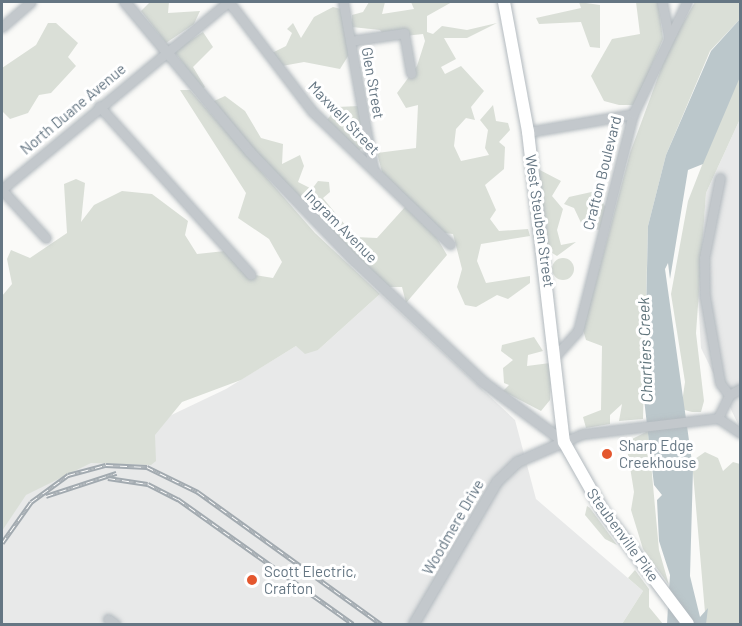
<!DOCTYPE html>
<style>
body{margin:0}
#map{position:relative;width:742px;height:626px;overflow:hidden;background:#fafaf8;font-family:Barlow,sans-serif}
div>[style]{position:absolute}
[style*='--x']{left:calc(var(--x)*1px);top:calc(var(--y)*1px);width:calc(var(--w)*1px);rotate:calc(var(--a)*1deg)}
.built>*{inset:0;background:#e8e9e9}
.green>*{inset:0;background:#dadfd7}
.round{border-radius:50%}
.water>*{inset:0;background:#bbc7cb}
.roads{filter:drop-shadow(0 0 2px #b3babf) drop-shadow(0 0 2px #b3babf)}
.minor>*{height:9px;margin:-4.5px;padding:0 4.5px;transform-origin:4.5px;border-radius:4.5px;background:#c3c8cc}
.tertiary>*{height:10px;margin:-5px;padding:0 5px;transform-origin:5px;border-radius:5px;background:#c3c8cc}
.secondary>*{height:12px;margin:-6px;padding:0 6px;transform-origin:6px;border-radius:6px;background:#fff}
.rail>*{height:4.5px;margin-top:-2.25px;transform-origin:0;background:repeating-linear-gradient(90deg,#fff 0 7px,#a2aab0 0 14px);box-sizing:border-box;border-block:2px solid #a2aab0}
.dots>*{width:16px;height:16px;translate:-50% -50%;box-sizing:border-box;border:3px solid #fff;border-radius:50%}
span{translate:-50% -50%;white-space:nowrap;text-align:center;line-height:1.15;-webkit-text-stroke:6px #fff;paint-order:stroke}
.street-label{font-size:15px;color:#657683}
.poi-label{font-size:15px;color:#657683}
.left{translate:0 -50%;text-align:left}
.water-label{font-size:16px;color:#60757c;font-style:italic}
.frame{position:absolute;inset:0;border:3px solid #657683;pointer-events:none}
</style>
<div id="map">
<div class="built">
<i style="clip-path:polygon(740px 119px,740px 428px,701px 348px,698px 297px,706px 193px)"></i>
<i style="clip-path:polygon(380px 294px,515px 420px,536px 499px,643px 591px,622px 624px,2px 624px,2px 507px,12px 491px,226px 389px,296px 346px,318px 350px)"></i>
</div>
<div class="green">
<i style="clip-path:polygon(150px 2px,169px 2px,168px 13px,200px 11px,194px 24px,166px 43px,141px 11px)"></i>
<i style="clip-path:polygon(369px 2px,385px 2px,382px 14px,414px 9px,411px 2px,452px 2px,427px 16px,427px 32px,433px 34px,442px 26px,467px 30px,497px 23px,467px 38px,444px 38px,456px 59px,441px 67px,445px 74px,461px 66px,484px 91px,471px 107px,475px 120px,466px 118px,456px 129px,454px 146px,461px 161px,489px 155px,485px 148px,488px 130px,480px 120px,493px 105px,496px 121px,508px 123px,510px 130px,499px 142px,505px 147px,504px 169px,485px 185px,496px 210px,490px 219px,499px 231px,528px 229px,530px 236px,481px 244px,477px 261px,486px 283px,530px 276px,530px 283px,508px 299px,497px 295px,476px 307px,465px 305px,457px 287px,462px 269px,453px 234px,444px 233px,382px 172px,377px 153px,416px 148px,418px 105px,406px 108px,397px 93px,417px 66px,425px 41px,423px 34px,386px 38px,380px 30px,352px 27px,352px 15px,363px 12px)"></i>
<i style="clip-path:polygon(579px 2px,600px 5px,600px 48px,590px 47px,581px 22px,539px 24px,536px 18px,581px 8px)"></i>
<i style="clip-path:polygon(636px 2px,658px 2px,663px 39px,635px 105px,619px 105px,604px 101px,591px 76px,612px 39px,640px 34px)"></i>
<i style="clip-path:polygon(695px 2px,740px 2px,740px 19px,710px 51px,666px 155px,648px 226px,643px 419px,619px 421px,622px 404px,610px 415px,610px 424px,586px 428px,583px 417px,601px 410px,602px 346px,586px 340px,583px 330px,630px 153px,669px 47px)"></i>
<i style="clip-path:polygon(333px 7px,341px 9px,350px 53px,340px 69px,304px 62px,282px 66px,272px 53px,286px 46px,292px 33px,287px 29px,293px 23px,301px 38px,314px 17px)"></i>
<i style="clip-path:polygon(48px 23px,56px 23px,78px 43px,68px 57px,76px 66px,51px 93px,39px 95px,28px 113px,10px 119px,2px 111px,2px 68px,36px 45px)"></i>
<i style="clip-path:polygon(203px 32px,213px 47px,193px 67px,205px 87px,202px 89px,174px 51px)"></i>
<i style="clip-path:polygon(740px 68px,740px 119px,706px 193px,696px 333px,704px 401px,701px 412px,692px 412px,681px 409px,685px 382px,671px 294px,688px 201px)"></i>
<i style="clip-path:polygon(180px 90px,190px 90px,315px 233px,380px 294px,318px 350px,305px 354px,296px 346px,241px 380px,182px 402px,155px 435px,156px 461px,151px 465px,91px 463px,26px 495px,2px 531px,2px 296px,12px 284px,7px 259px,11px 250px,30px 258px,67px 233px,64px 184px,76px 179px,85px 183px,81px 222px,94px 205px,122px 191px,152px 194px,188px 221px,185px 235px,197px 254px,225px 251px,255px 275px,273px 278px,282px 262px,269px 239px,238px 218px,246px 193px)"></i>
<i style="clip-path:polygon(225px 96px,245px 111px,261px 138px,283px 144px,282px 164px,300px 155px,304px 166px,298px 182px,312px 189px,318px 181px,329px 182px,330px 192px,323px 198px,355px 237px,377px 238px,405px 207px,437px 238px,447px 255px,406px 303px,402px 287px,389px 287px,307px 209px,212px 102px)"></i>
<i style="clip-path:polygon(359px 106px,365px 145px,359px 151px,327px 120px,337px 107px)"></i>
<i style="clip-path:polygon(536px 168px,561px 181px,552px 196px,563px 209px,557px 230px,561px 245px,576px 242px,557px 256px,541px 246px,536px 208px,543px 196px)"></i>
<i style="clip-path:polygon(596px 191px,609px 213px,600px 230px,583px 227px,574px 208px,564px 204px,569px 197px)"></i>
<i class="round" style="left:552px;top:258px;width:22px;height:22px"></i>
<i style="clip-path:polygon(534px 337px,543px 351px,528px 355px,527px 366px,550px 363px,551px 376px,550px 400px,541px 411px,503px 391px,509px 385px,504px 383px,503px 368px,513px 360px,501px 351px,502px 345px)"></i>
<i style="clip-path:polygon(648px 431px,659px 550px,669px 585px,643px 549px,631px 510px,634px 492px,626px 442px)"></i>
<i style="clip-path:polygon(705px 452px,718px 458px,723px 471px,733px 462px,740px 464px,740px 624px,706px 624px,692px 461px)"></i>
<i style="clip-path:polygon(587px 506px,590px 508px,617px 545px,605px 539px,585px 515px)"></i>
<i style="clip-path:polygon(635px 570px,649px 589px,649px 607px,663px 624px,622px 624px,643px 591px,628px 578px)"></i>
</div>
<div class="water">
<i style="clip-path:polygon(740px 19px,740px 77px,703px 164px,688px 170px,670px 279px,668px 263px,665px 269px,693px 469px,690px 576px,700px 617px,708px 608px,706px 624px,667px 624px,670px 575px,659px 541px,657px 500px,662px 495px,654px 485px,644px 399px,648px 226px,666px 155px,711px 51px)"></i>
</div>
<div class="roads">
<div class="minor">
<i style="--x:229;--y:2;--w:137;--a:52.7"></i>
<i style="--x:312;--y:111;--w:192;--a:43.9"></i>
<i style="--x:343;--y:2;--w:170;--a:79.8"></i>
<i style="--x:662;--y:2;--w:36;--a:79"></i>
<i style="--x:2;--y:27;--w:38;--a:-41"></i>
<i style="--x:350;--y:41;--w:55;--a:-8.4"></i>
<i style="--x:404;--y:33;--w:41;--a:80.1"></i>
<i style="--x:99;--y:106;--w:227;--a:48"></i>
<i style="--x:528;--y:132;--w:107;--a:-9.7"></i>
<i style="--x:720;--y:178;--w:82;--a:101.3"></i>
<i style="--x:704;--y:258;--w:39;--a:89"></i>
<i style="--x:705;--y:297;--w:87;--a:80.1"></i>
<i style="--x:720;--y:383;--w:15;--a:53"></i>
<i style="--x:2;--y:189;--w:293;--a:-39.6"></i>
<i style="--x:2;--y:190;--w:65;--a:47.5"></i>
<i style="--x:557;--y:354;--w:31;--a:-48"></i>
<i style="--x:578;--y:331;--w:224;--a:-75.8"></i>
<i style="--x:633;--y:114;--w:124;--a:-64.3"></i>
<i style="--x:718;--y:418;--w:25;--a:-64"></i>
<i style="--x:729;--y:395;--w:13;--a:-29"></i>
<i style="--x:564;--y:442;--w:20;--a:-24"></i>
<i style="--x:582;--y:434;--w:137;--a:-6.7"></i>
<i style="--x:718;--y:418;--w:27;--a:34"></i>
<i style="--x:108;--y:619;--w:9;--a:36"></i>
</div>
<div class="tertiary">
<i style="--x:125;--y:2;--w:195;--a:50.2"></i>
<i style="--x:250;--y:152;--w:149;--a:46.1"></i>
<i style="--x:353;--y:259;--w:179;--a:43.4"></i>
<i style="--x:483;--y:382;--w:101;--a:36.5"></i>
<i style="--x:414;--y:624;--w:164;--a:-59.7"></i>
<i style="--x:497;--y:482;--w:29;--a:-44"></i>
<i style="--x:518;--y:462;--w:50;--a:-23.5"></i>
</div>
<div class="secondary">
<i style="--x:504;--y:2;--w:132;--a:79.5"></i>
<i style="--x:528;--y:132;--w:312;--a:83.4"></i>
<i style="--x:564;--y:442;--w:79;--a:60.5"></i>
<i style="--x:603;--y:511;--w:141;--a:53"></i>
</div>
</div>
<div class="rail">
<i style="--x:108;--y:478;--w:40;--a:8.5"></i>
<i style="--x:148;--y:484;--w:34;--a:27"></i>
<i style="--x:178;--y:499;--w:215;--a:35.5"></i>
<i style="--x:46;--y:496;--w:74;--a:-18.2"></i>
<i style="--x:2;--y:543;--w:50;--a:-54.7"></i>
<i style="--x:31;--y:502;--w:46;--a:-36.1"></i>
<i style="--x:68;--y:475;--w:39;--a:-15"></i>
<i style="--x:106;--y:465;--w:41;--a:2.8"></i>
<i style="--x:147;--y:467;--w:57;--a:26.1"></i>
<i style="--x:198;--y:492;--w:226;--a:35.8"></i>
</div>
<div class="dots">
<i style="left:607px;top:454px;background:#e4572e"></i>
<i style="left:252px;top:580px;background:#e4572e"></i>
</div>
<div class="street-label">
<span style="left:373px;top:83px;rotate:80deg">Glen Street</span>
<span style="left:73px;top:109px;rotate:-40deg">North Duane Avenue</span>
<span style="left:344px;top:118px;rotate:46deg">Maxwell Street</span>
<span style="left:602px;top:173px;rotate:-76deg">Crafton Boulevard</span>
<span style="left:540px;top:221px;rotate:82deg">West Steuben Street</span>
<span style="left:341px;top:226px;rotate:45deg">Ingram Avenue</span>
<span style="left:453px;top:527px;rotate:-60deg">Woodmere Drive</span>
<span style="left:623px;top:535px;rotate:54deg">Steubenville Pike</span>
</div>
<div class="poi-label">
<span class="left" style="left:619px;top:454px">Sharp Edge<br>Creekhouse</span>
<span class="left" style="left:264px;top:580px">Scott Electric,<br>Crafton</span>
</div>
<div class="water-label">
<span style="left:645px;top:350px;rotate:-92deg">Chartiers Creek</span>
</div>
<div class="frame"></div>
</div>
